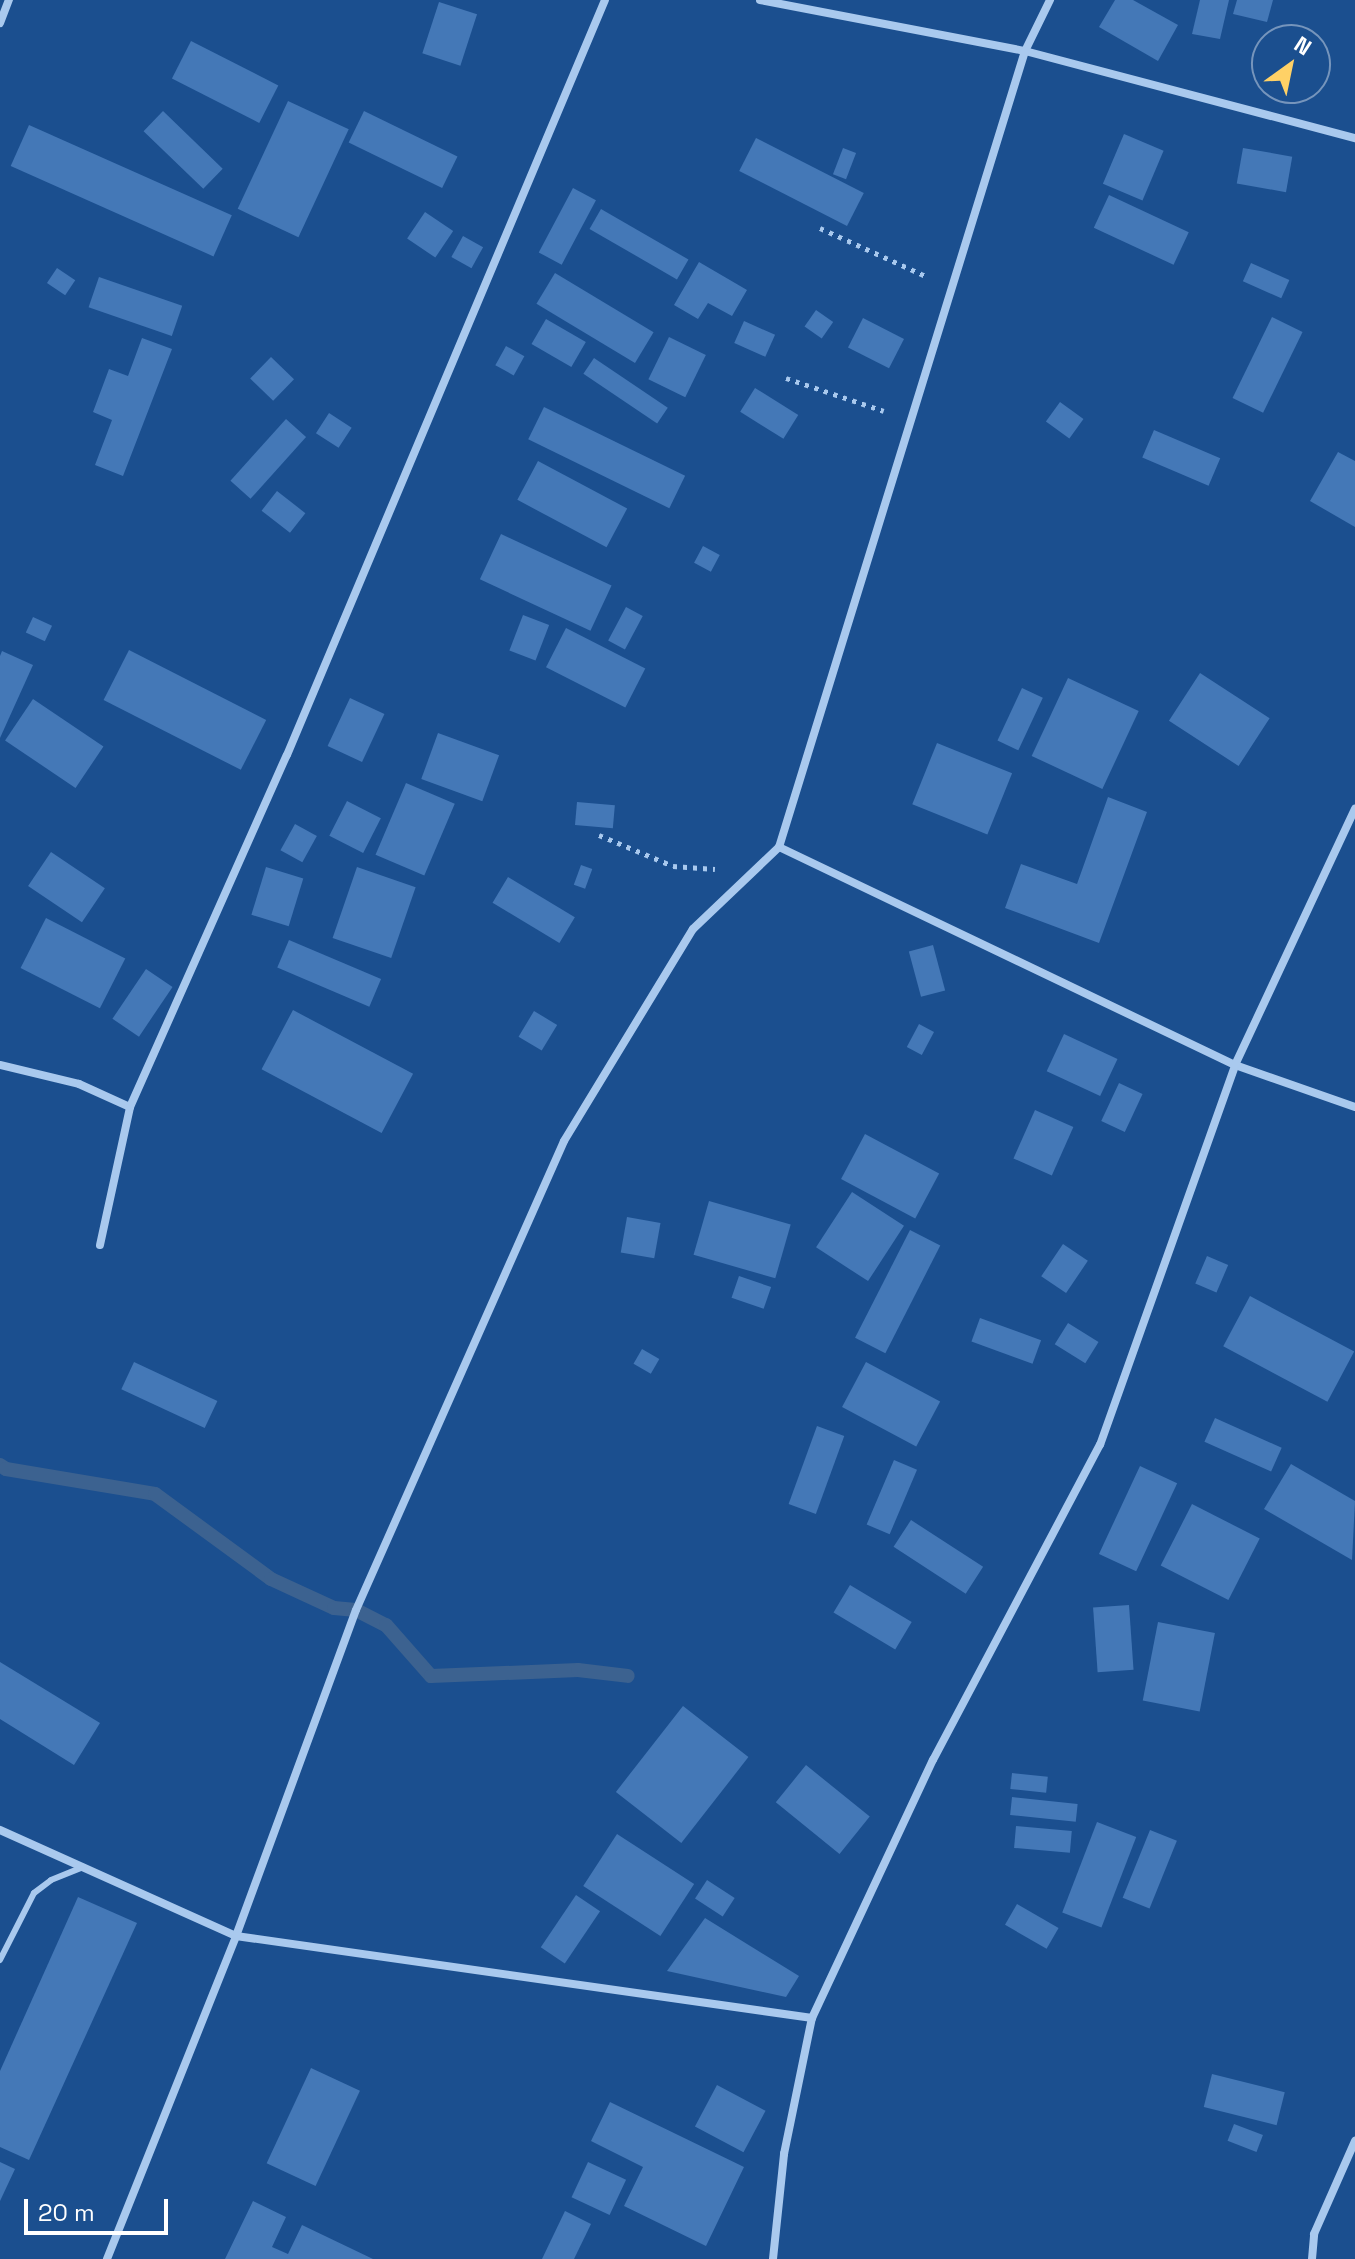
<!DOCTYPE html>
<style>
body{margin:0}
#map{position:relative;width:1355px;height:2259px;overflow:hidden;background:#1b4f8f;font-family:"Space Grotesk",sans-serif}
div>[style]{position:absolute}
[style*='--x']{left:calc(var(--x)*1px);top:calc(var(--y)*1px);width:calc(var(--w)*1px);rotate:calc(var(--a)*1deg)}
.stream>*{height:14px;margin:-7px;padding:0 7px;transform-origin:7px;border-radius:7px;background:#3c6290}
.building>*{inset:0;background:#4478b7;transform-origin:0 0}
.path>*{height:5px;margin-top:-2.5px;transform-origin:0;background:repeating-linear-gradient(90deg,#a9c9ee 0 4px,transparent 0 10px)}
.service>*{height:6px;margin:-3px;padding:0 3px;transform-origin:3px;border-radius:3px;background:#a9c9ee}
.minor>*{height:8px;margin:-4px;padding:0 4px;transform-origin:4px;border-radius:4px;background:#a9c9ee}
span{translate:-50% -50%;white-space:nowrap;text-align:center;line-height:1.15;-webkit-text-stroke:6px #1b4f8f;paint-order:stroke}
.north{position:absolute;left:1251px;top:24px;width:80px;height:80px;box-sizing:border-box;background:#1b4f8f;border:2px solid #7695bc;border-radius:50%;rotate:33deg;font-size:22px;font-weight:700;line-height:32px;text-align:center;color:#fff}
.north::after{content:'';display:block;margin:auto;width:28px;height:36px;background:#ffd166;clip-path:polygon(50% 0,100% 100%,50% 72%,0 100%)}
.scale{position:absolute;left:24px;top:2199px;width:144px;height:36px;box-sizing:border-box;border:4px solid #fff;border-top:0;padding-left:10px;font-size:24px;line-height:28px;white-space:nowrap;color:#fff;-webkit-text-stroke:6px #1b4f8f;paint-order:stroke}
</style>
<div id="map">
<div class="stream">
<i style="--x:0;--y:1465;--w:7;--a:34"></i>
<i style="--x:6;--y:1469;--w:151;--a:9.5"></i>
<i style="--x:155;--y:1494;--w:144;--a:36.2"></i>
<i style="--x:271;--y:1579;--w:69;--a:24.7"></i>
<i style="--x:334;--y:1608;--w:22;--a:5"></i>
<i style="--x:356;--y:1610;--w:34;--a:27"></i>
<i style="--x:386;--y:1625;--w:68;--a:48.6"></i>
<i style="--x:431;--y:1676;--w:147;--a:-2.3"></i>
<i style="--x:578;--y:1670;--w:50;--a:6.8"></i>
</div>
<div class="building">
<i style="clip-path:polygon(1115px 0,1133px 0,1178px 25px,1158px 61px,1099px 27px)"></i>
<i style="clip-path:polygon(1200px 0,1229px 0,1220px 39px,1192px 34px)"></i>
<i style="clip-path:polygon(1237px 0,1273px 0,1267px 22px,1233px 14px)"></i>
<i style="left:439px;top:2px;width:40px;height:54px;rotate:18deg"></i>
<i style="left:191px;top:41px;width:98px;height:42px;rotate:27deg"></i>
<i style="left:288px;top:101px;width:67px;height:119px;rotate:25deg"></i>
<i style="left:163px;top:111px;width:83px;height:28px;rotate:44deg"></i>
<i style="left:364px;top:111px;width:104px;height:35px;rotate:26deg"></i>
<i style="left:29px;top:125px;width:222px;height:45px;rotate:24deg"></i>
<i style="left:1124px;top:134px;width:43px;height:54px;rotate:23deg"></i>
<i style="left:756px;top:138px;width:121px;height:37px;rotate:27deg"></i>
<i style="left:843px;top:148px;width:14px;height:28px;rotate:21deg"></i>
<i style="left:1243px;top:148px;width:50px;height:36px;rotate:10deg"></i>
<i style="left:573px;top:188px;width:26px;height:73px;rotate:28deg"></i>
<i style="left:1109px;top:195px;width:88px;height:36px;rotate:25deg"></i>
<i style="left:601px;top:209px;width:101px;height:23px;rotate:30deg"></i>
<i style="left:425px;top:212px;width:34px;height:32px;rotate:34deg"></i>
<i style="left:463px;top:236px;width:23px;height:24px;rotate:29deg"></i>
<i style="clip-path:polygon(699px 262px,747px 290px,732px 316px,708px 303px,698px 319px,674px 305px)"></i>
<i style="left:1251px;top:263px;width:42px;height:20px;rotate:24deg"></i>
<i style="left:57px;top:268px;width:22px;height:18px;rotate:34deg"></i>
<i style="left:555px;top:273px;width:115px;height:36px;rotate:31deg"></i>
<i style="left:99px;top:277px;width:88px;height:32px;rotate:19deg"></i>
<i style="left:816px;top:310px;width:21px;height:20px;rotate:35deg"></i>
<i style="left:1272px;top:317px;width:34px;height:90px;rotate:26deg"></i>
<i style="left:863px;top:318px;width:46px;height:33px;rotate:27deg"></i>
<i style="left:546px;top:319px;width:46px;height:29px;rotate:30deg"></i>
<i style="left:744px;top:321px;width:34px;height:24px;rotate:24deg"></i>
<i style="left:669px;top:337px;width:41px;height:47px;rotate:26deg"></i>
<i style="clip-path:polygon(142px 338px,172px 349px,123px 476px,95px 465px,112px 420px,93px 412px,109px 369px,128px 376px)"></i>
<i style="left:506px;top:346px;width:21px;height:22px;rotate:29deg"></i>
<i style="left:271px;top:357px;width:32px;height:30px;rotate:44deg"></i>
<i style="left:594px;top:358px;width:89px;height:19px;rotate:34deg"></i>
<i style="left:755px;top:388px;width:51px;height:28px;rotate:32deg"></i>
<i style="left:1060px;top:402px;width:29px;height:24px;rotate:36deg"></i>
<i style="left:544px;top:407px;width:157px;height:36px;rotate:26deg"></i>
<i style="left:329px;top:413px;width:27px;height:24px;rotate:33deg"></i>
<i style="left:286px;top:419px;width:27px;height:83px;rotate:42deg"></i>
<i style="left:1154px;top:430px;width:72px;height:30px;rotate:23deg"></i>
<i style="clip-path:polygon(1338px 452px,1355px 461px,1355px 527px,1310px 501px)"></i>
<i style="left:538px;top:461px;width:101px;height:44px;rotate:28deg"></i>
<i style="left:277px;top:491px;width:36px;height:25px;rotate:38deg"></i>
<i style="left:501px;top:534px;width:122px;height:50px;rotate:25deg"></i>
<i style="left:703px;top:546px;width:19px;height:19px;rotate:28deg"></i>
<i style="left:626px;top:607px;width:19px;height:38px;rotate:28deg"></i>
<i style="left:523px;top:615px;width:28px;height:38px;rotate:21deg"></i>
<i style="left:33px;top:617px;width:21px;height:17px;rotate:25deg"></i>
<i style="left:566px;top:628px;width:89px;height:44px;rotate:27deg"></i>
<i style="left:129px;top:650px;width:154px;height:56px;rotate:27deg"></i>
<i style="clip-path:polygon(2px 651px,33px 665px,0 738px,0 656px)"></i>
<i style="left:1200px;top:673px;width:83px;height:57px;rotate:33deg"></i>
<i style="left:1068px;top:678px;width:78px;height:86px;rotate:25deg"></i>
<i style="left:1022px;top:688px;width:23px;height:58px;rotate:25deg"></i>
<i style="left:350px;top:698px;width:38px;height:53px;rotate:25deg"></i>
<i style="left:33px;top:699px;width:85px;height:50px;rotate:34deg"></i>
<i style="left:438px;top:733px;width:65px;height:49px;rotate:20deg"></i>
<i style="left:937px;top:743px;width:81px;height:66px;rotate:22deg"></i>
<i style="left:406px;top:783px;width:53px;height:78px;rotate:23deg"></i>
<i style="clip-path:polygon(1108px 797px,1147px 812px,1099px 943px,1005px 908px,1021px 864px,1077px 884px)"></i>
<i style="left:347px;top:801px;width:38px;height:39px;rotate:27deg"></i>
<i style="left:577px;top:802px;width:38px;height:23px;rotate:5deg"></i>
<i style="left:295px;top:824px;width:25px;height:30px;rotate:29deg"></i>
<i style="left:51px;top:852px;width:65px;height:41px;rotate:34deg"></i>
<i style="left:581px;top:865px;width:12px;height:21px;rotate:20deg"></i>
<i style="left:266px;top:867px;width:39px;height:50px;rotate:17deg"></i>
<i style="left:357px;top:867px;width:62px;height:75px;rotate:19deg"></i>
<i style="left:508px;top:877px;width:78px;height:30px;rotate:31deg"></i>
<i style="left:46px;top:918px;width:89px;height:56px;rotate:27deg"></i>
<i style="left:289px;top:940px;width:100px;height:30px;rotate:23deg"></i>
<i style="left:933px;top:945px;width:47px;height:25px;rotate:75deg"></i>
<i style="left:146px;top:969px;width:32px;height:60px;rotate:34deg"></i>
<i style="left:293px;top:1010px;width:136px;height:67px;rotate:28deg"></i>
<i style="left:534px;top:1011px;width:27px;height:30px;rotate:31deg"></i>
<i style="left:919px;top:1024px;width:17px;height:26px;rotate:28deg"></i>
<i style="left:1064px;top:1034px;width:59px;height:41px;rotate:25deg"></i>
<i style="left:1119px;top:1083px;width:26px;height:42px;rotate:25deg"></i>
<i style="left:1035px;top:1110px;width:42px;height:53px;rotate:24deg"></i>
<i style="left:865px;top:1134px;width:84px;height:51px;rotate:28deg"></i>
<i style="left:852px;top:1192px;width:62px;height:66px;rotate:33deg"></i>
<i style="left:709px;top:1201px;width:85px;height:56px;rotate:16deg"></i>
<i style="left:627px;top:1217px;width:34px;height:36px;rotate:10deg"></i>
<i style="left:910px;top:1230px;width:34px;height:121px;rotate:27deg"></i>
<i style="left:1063px;top:1244px;width:30px;height:39px;rotate:34deg"></i>
<i style="left:1207px;top:1256px;width:23px;height:30px;rotate:23deg"></i>
<i style="left:739px;top:1276px;width:34px;height:23px;rotate:19deg"></i>
<i style="left:1250px;top:1296px;width:118px;height:57px;rotate:28deg"></i>
<i style="left:980px;top:1318px;width:65px;height:25px;rotate:20deg"></i>
<i style="left:1068px;top:1323px;width:36px;height:25px;rotate:32deg"></i>
<i style="left:642px;top:1349px;width:20px;height:17px;rotate:30deg"></i>
<i style="left:134px;top:1362px;width:92px;height:30px;rotate:25deg"></i>
<i style="left:866px;top:1362px;width:84px;height:51px;rotate:28deg"></i>
<i style="left:1215px;top:1418px;width:73px;height:26px;rotate:24deg"></i>
<i style="left:817px;top:1426px;width:29px;height:83px;rotate:20deg"></i>
<i style="left:894px;top:1460px;width:25px;height:70px;rotate:23deg"></i>
<i style="clip-path:polygon(1291px 1464px,1355px 1501px,1352px 1560px,1264px 1509px)"></i>
<i style="left:1140px;top:1466px;width:41px;height:97px;rotate:25deg"></i>
<i style="left:1192px;top:1504px;width:76px;height:69px;rotate:27deg"></i>
<i style="left:911px;top:1520px;width:86px;height:32px;rotate:33deg"></i>
<i style="left:850px;top:1585px;width:72px;height:32px;rotate:31deg"></i>
<i style="left:1129px;top:1605px;width:65px;height:36px;rotate:86deg"></i>
<i style="left:1158px;top:1622px;width:58px;height:80px;rotate:11deg"></i>
<i style="clip-path:polygon(0 1662px,100px 1723px,74px 1765px,0 1719px)"></i>
<i style="left:683px;top:1706px;width:83px;height:109px;rotate:38deg"></i>
<i style="left:806px;top:1765px;width:82px;height:48px;rotate:39deg"></i>
<i style="left:1012px;top:1773px;width:36px;height:16px;rotate:6deg"></i>
<i style="left:1012px;top:1797px;width:66px;height:18px;rotate:6deg"></i>
<i style="left:1097px;top:1822px;width:42px;height:97px;rotate:21deg"></i>
<i style="left:1016px;top:1826px;width:56px;height:22px;rotate:5deg"></i>
<i style="left:1150px;top:1830px;width:29px;height:73px;rotate:22deg"></i>
<i style="left:617px;top:1834px;width:92px;height:62px;rotate:33deg"></i>
<i style="left:707px;top:1880px;width:33px;height:22px;rotate:33deg"></i>
<i style="left:576px;top:1895px;width:29px;height:63px;rotate:34deg"></i>
<i style="clip-path:polygon(78px 1897px,137px 1923px,29px 2160px,0 2147px,0 2071px)"></i>
<i style="left:1017px;top:1904px;width:48px;height:24px;rotate:30deg"></i>
<i style="clip-path:polygon(705px 1918px,799px 1976px,786px 1997px,667px 1971px)"></i>
<i style="left:311px;top:2068px;width:54px;height:105px;rotate:25deg"></i>
<i style="left:1212px;top:2074px;width:75px;height:34px;rotate:14deg"></i>
<i style="left:717px;top:2085px;width:55px;height:47px;rotate:28deg"></i>
<i style="clip-path:polygon(610px 2102px,744px 2167px,706px 2246px,624px 2206px,643px 2167px,591px 2141px)"></i>
<i style="left:1234px;top:2124px;width:31px;height:18px;rotate:21deg"></i>
<i style="clip-path:polygon(0 2162px,15px 2169px,0 2201px)"></i>
<i style="left:588px;top:2162px;width:42px;height:39px;rotate:25deg"></i>
<i style="clip-path:polygon(253px 2201px,286px 2217px,272px 2247px,288px 2254px,302px 2225px,373px 2259px,225px 2259px)"></i>
<i style="clip-path:polygon(565px 2211px,591px 2224px,574px 2259px,542px 2259px)"></i>
</div>
<div class="path">
<i style="--x:820;--y:228;--w:116;--a:24.4"></i>
<i style="--x:786;--y:378;--w:103;--a:18.6"></i>
<i style="--x:599;--y:835;--w:80;--a:22.7"></i>
<i style="--x:673;--y:866;--w:42;--a:4.1"></i>
</div>
<div class="service">
<i style="--x:0;--y:1960;--w:75;--a:-63.1"></i>
<i style="--x:34;--y:1893;--w:21;--a:-37"></i>
<i style="--x:51;--y:1880;--w:35;--a:-22"></i>
</div>
<div class="minor">
<i style="--x:760;--y:0;--w:270;--a:10.9"></i>
<i style="--x:1025;--y:51;--w:341;--a:14.8"></i>
<i style="--x:1050;--y:0;--w:57;--a:116.1"></i>
<i style="--x:1025;--y:51;--w:833;--a:107.17"></i>
<i style="--x:779;--y:847;--w:505;--a:25.55"></i>
<i style="--x:1235;--y:1065;--w:127;--a:19.3"></i>
<i style="--x:0;--y:23;--w:25;--a:-69"></i>
<i style="--x:0;--y:1065;--w:81;--a:13.5"></i>
<i style="--x:79;--y:1084;--w:56;--a:24.3"></i>
<i style="--x:100;--y:1245;--w:141;--a:-77.7"></i>
<i style="--x:130;--y:1107;--w:385;--a:-66"></i>
<i style="--x:287;--y:755;--w:819;--a:-67.16"></i>
<i style="--x:0;--y:1830;--w:259;--a:24.2"></i>
<i style="--x:236;--y:1936;--w:582;--a:8.1"></i>
<i style="--x:812;--y:2018;--w:285;--a:-64.9"></i>
<i style="--x:933;--y:1760;--w:357;--a:-62.1"></i>
<i style="--x:1100;--y:1445;--w:403;--a:-70.4"></i>
<i style="--x:1235;--y:1065;--w:283;--a:-64.9"></i>
<i style="--x:107;--y:2259;--w:348;--a:-68.2"></i>
<i style="--x:236;--y:1936;--w:347;--a:-69.8"></i>
<i style="--x:356;--y:1610;--w:513;--a:-66.08"></i>
<i style="--x:564;--y:1141;--w:248;--a:-58.7"></i>
<i style="--x:693;--y:929;--w:119;--a:-43.6"></i>
<i style="--x:773;--y:2259;--w:106;--a:-84"></i>
<i style="--x:784;--y:2154;--w:139;--a:-78.4"></i>
<i style="--x:1312;--y:2259;--w:25;--a:-85"></i>
<i style="--x:1314;--y:2234;--w:102;--a:-66.2"></i>
</div>
<div class="north">N</div>
<div class="scale">20 m</div>
</div>
